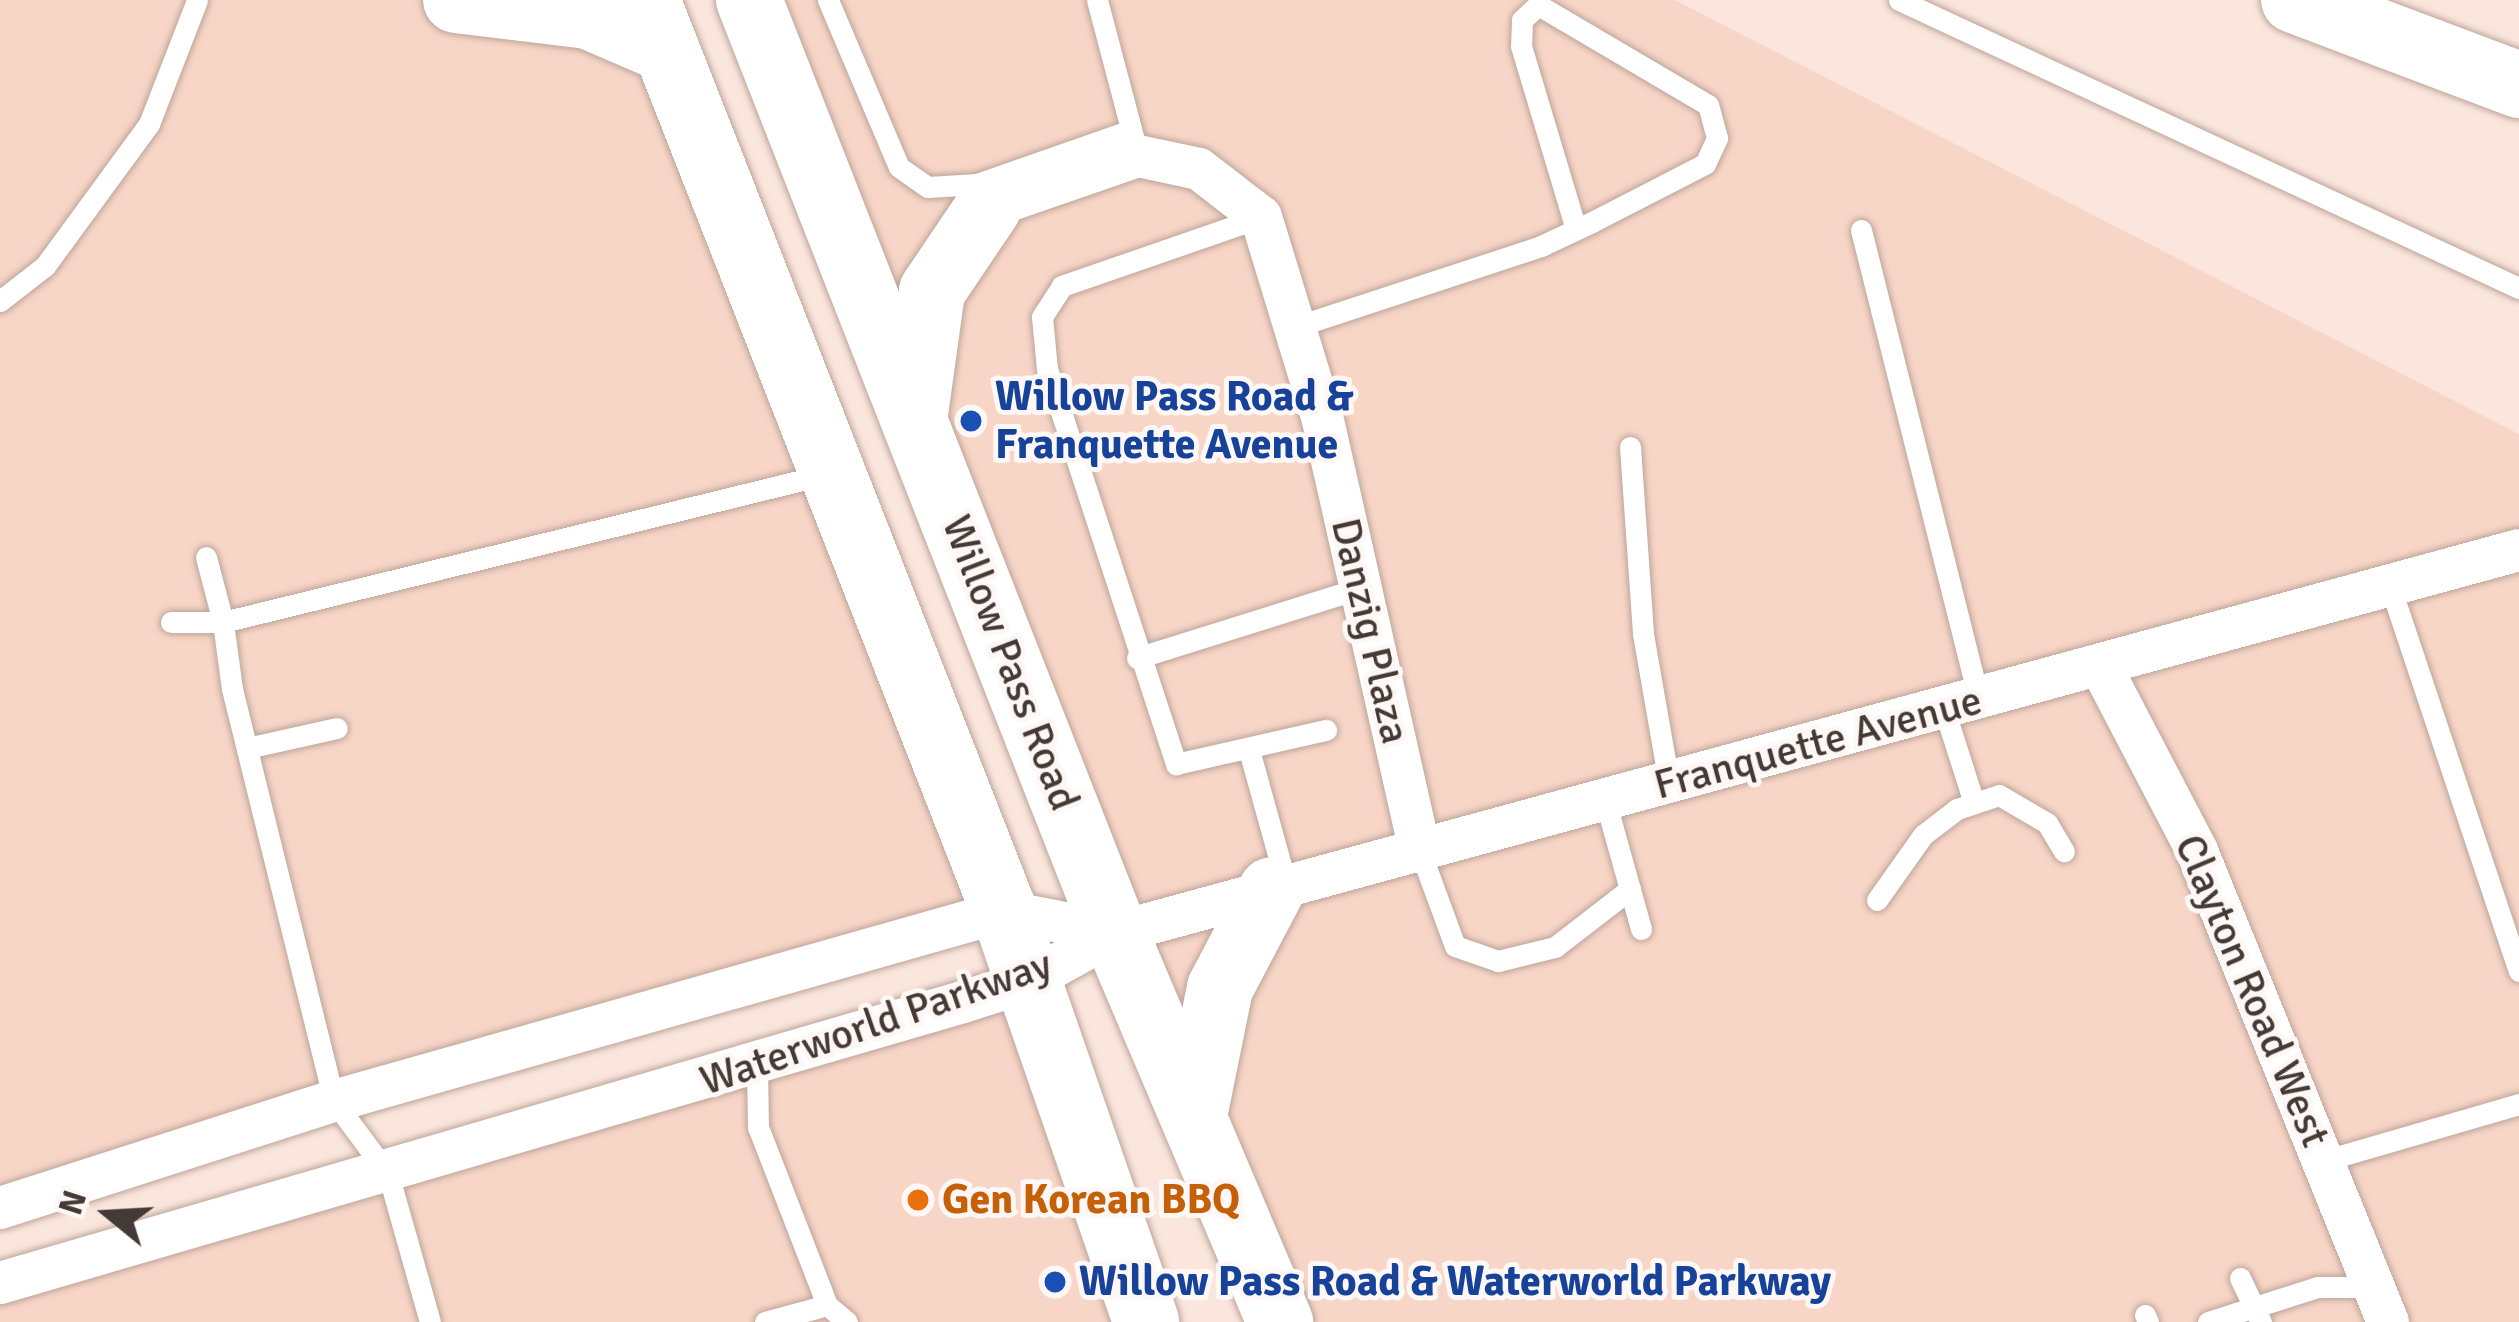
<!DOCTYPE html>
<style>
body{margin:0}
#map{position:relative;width:2519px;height:1322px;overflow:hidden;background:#fbe6dd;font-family:Signika,sans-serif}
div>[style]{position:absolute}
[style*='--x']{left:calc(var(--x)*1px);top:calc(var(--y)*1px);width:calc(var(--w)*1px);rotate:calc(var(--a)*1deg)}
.built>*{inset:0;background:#f8d6c7}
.roads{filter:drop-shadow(0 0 3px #bea59a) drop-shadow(0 0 3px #bea59a)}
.lane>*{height:21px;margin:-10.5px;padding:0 10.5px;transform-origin:10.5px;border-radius:10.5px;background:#fff}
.street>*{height:42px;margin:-21px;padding:0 21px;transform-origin:21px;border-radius:21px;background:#fff}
.primary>*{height:66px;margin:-33px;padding:0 33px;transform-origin:33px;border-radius:33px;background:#fff}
.highway>*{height:66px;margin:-33px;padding:0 33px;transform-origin:33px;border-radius:33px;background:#fff}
.dots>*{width:33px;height:33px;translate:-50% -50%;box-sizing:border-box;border:6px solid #fdf7f5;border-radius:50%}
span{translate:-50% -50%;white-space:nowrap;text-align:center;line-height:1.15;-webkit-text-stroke:10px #fdf7f5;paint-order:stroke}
.transit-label{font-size:42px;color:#164399;font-weight:700}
.left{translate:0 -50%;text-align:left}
.street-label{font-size:42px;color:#443a35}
.food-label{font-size:42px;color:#c56008;font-weight:700}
.north{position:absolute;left:48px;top:1154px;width:120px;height:120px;-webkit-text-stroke:9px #fdf7f5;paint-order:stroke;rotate:288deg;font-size:33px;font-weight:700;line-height:48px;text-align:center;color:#443a35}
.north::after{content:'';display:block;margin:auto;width:42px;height:54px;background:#443a35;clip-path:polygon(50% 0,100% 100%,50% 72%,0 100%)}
</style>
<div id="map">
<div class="built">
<i style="clip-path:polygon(0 0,647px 0,1004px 911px,0 1208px)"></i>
<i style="clip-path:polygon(749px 0,1675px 0,2519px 434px,2519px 1322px,1281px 1322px)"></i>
<i style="clip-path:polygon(1026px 982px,1147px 1322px,0 1322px,0 1283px)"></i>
</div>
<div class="roads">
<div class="lane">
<i style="--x:828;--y:0;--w:181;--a:67"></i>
<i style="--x:899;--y:167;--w:35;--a:35"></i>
<i style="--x:928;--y:187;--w:49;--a:-3.5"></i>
<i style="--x:977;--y:184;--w:163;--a:-19.3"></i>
<i style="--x:1097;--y:0;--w:149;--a:75.2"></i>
<i style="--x:1899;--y:0;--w:684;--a:24.92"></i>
<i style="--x:1261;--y:217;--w:211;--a:160.9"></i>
<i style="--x:1062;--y:286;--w:37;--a:123"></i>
<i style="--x:1042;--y:317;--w:52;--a:84.5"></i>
<i style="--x:1047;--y:369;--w:416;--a:71.9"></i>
<i style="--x:1176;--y:764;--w:154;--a:-12.8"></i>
<i style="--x:1861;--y:230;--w:485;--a:75.9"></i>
<i style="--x:0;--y:301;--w:57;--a:-37.9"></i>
<i style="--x:45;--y:266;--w:176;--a:-53.8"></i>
<i style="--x:149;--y:124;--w:133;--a:-68.8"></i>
<i style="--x:1295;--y:327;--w:259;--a:-18.2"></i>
<i style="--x:1541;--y:246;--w:56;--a:-25.2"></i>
<i style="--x:1592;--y:222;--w:127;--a:-27.2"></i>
<i style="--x:1705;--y:164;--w:29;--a:-65"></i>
<i style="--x:1717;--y:138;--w:34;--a:-105"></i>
<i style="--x:1708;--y:105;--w:197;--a:-149.5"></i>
<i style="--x:1538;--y:5;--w:22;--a:137"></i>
<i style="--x:1522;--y:20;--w:26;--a:92"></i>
<i style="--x:1521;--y:46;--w:191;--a:73.3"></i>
<i style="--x:1630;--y:447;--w:187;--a:86"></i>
<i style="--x:1643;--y:634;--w:151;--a:80.1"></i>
<i style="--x:2390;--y:586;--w:406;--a:71.5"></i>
<i style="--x:171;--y:622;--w:52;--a:0"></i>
<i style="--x:223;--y:622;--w:67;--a:-104.7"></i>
<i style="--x:1137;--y:658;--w:234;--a:-17.4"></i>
<i style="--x:1944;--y:709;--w:99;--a:72.3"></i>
<i style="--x:247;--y:748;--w:92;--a:-12.5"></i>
<i style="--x:1249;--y:750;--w:138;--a:74.5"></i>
<i style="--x:1605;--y:800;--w:134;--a:74.4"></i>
<i style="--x:1420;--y:851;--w:101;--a:69.8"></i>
<i style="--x:1455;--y:946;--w:46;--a:19.2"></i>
<i style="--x:1498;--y:961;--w:59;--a:-13.8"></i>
<i style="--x:1555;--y:947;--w:95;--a:-37.7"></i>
<i style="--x:1877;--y:900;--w:80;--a:-54.7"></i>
<i style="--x:1923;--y:835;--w:43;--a:-37.4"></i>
<i style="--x:1957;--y:809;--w:44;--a:-18.4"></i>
<i style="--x:1999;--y:795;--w:56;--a:30.3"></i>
<i style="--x:2047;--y:823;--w:33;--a:59"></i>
<i style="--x:757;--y:1066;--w:61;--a:89.1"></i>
<i style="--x:758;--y:1127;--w:191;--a:68.8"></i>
<i style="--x:827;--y:1305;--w:26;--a:40"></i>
<i style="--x:2323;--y:1161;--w:204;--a:-16.2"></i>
<i style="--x:2240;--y:1278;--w:49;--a:64.5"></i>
<i style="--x:2145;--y:1315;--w:8;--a:67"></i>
<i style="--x:430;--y:1322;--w:154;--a:-105.8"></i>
<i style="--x:388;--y:1174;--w:91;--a:-126.5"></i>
<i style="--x:334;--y:1101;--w:424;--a:-103.9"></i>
<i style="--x:232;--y:689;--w:68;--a:-97.7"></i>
<i style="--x:223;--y:622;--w:622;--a:-13.77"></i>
<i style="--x:765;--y:1322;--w:64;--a:-15.3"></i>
<i style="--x:2208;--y:1322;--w:115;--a:-17.7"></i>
<i style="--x:2318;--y:1287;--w:56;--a:0"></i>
</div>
<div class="street">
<i style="--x:988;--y:208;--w:159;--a:-19.1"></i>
<i style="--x:1138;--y:156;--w:62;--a:12"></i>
<i style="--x:1199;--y:169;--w:78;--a:37.7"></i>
<i style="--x:1261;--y:217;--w:208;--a:73"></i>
<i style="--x:1322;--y:416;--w:446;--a:77.3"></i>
<i style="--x:2101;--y:667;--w:208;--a:62.4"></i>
<i style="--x:2197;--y:851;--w:508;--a:67.93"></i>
<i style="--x:0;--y:1208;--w:351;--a:-17.8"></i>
<i style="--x:334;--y:1101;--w:696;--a:-15.83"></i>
<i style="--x:1004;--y:911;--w:113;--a:11.2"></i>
<i style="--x:0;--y:1283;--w:1003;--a:-16.27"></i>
<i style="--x:963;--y:1002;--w:66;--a:-17.6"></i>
<i style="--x:1026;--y:982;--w:102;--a:-28.8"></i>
<i style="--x:1115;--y:933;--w:1455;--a:-15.26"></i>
</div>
<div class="primary">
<i style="--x:456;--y:0;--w:133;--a:6.9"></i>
<i style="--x:588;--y:16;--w:84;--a:23.2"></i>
<i style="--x:647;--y:0;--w:978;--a:68.6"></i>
<i style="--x:1004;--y:911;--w:435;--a:70.9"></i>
<i style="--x:749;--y:0;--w:1002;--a:68.58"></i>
<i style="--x:1115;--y:933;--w:423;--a:67"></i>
<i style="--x:915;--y:414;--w:124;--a:-82.1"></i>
<i style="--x:932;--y:291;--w:100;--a:-56"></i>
<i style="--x:1195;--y:1111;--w:126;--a:-78.5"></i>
<i style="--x:1220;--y:988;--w:110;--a:-62.3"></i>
</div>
<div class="highway">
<i style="--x:2294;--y:0;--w:241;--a:20.7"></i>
</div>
</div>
<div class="dots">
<i style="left:971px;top:421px;background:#1a4fb4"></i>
<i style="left:918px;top:1200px;background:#e8710a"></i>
<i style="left:1055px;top:1282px;background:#1a4fb4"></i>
</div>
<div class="transit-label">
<span class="left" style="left:995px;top:421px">Willow Pass Road &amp;<br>Franquette Avenue</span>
<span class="left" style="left:1079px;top:1282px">Willow Pass Road &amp; Waterworld Parkway</span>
</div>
<div class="street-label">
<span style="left:1370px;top:631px;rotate:77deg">Danzig Plaza</span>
<span style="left:1010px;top:663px;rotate:69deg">Willow Pass Road</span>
<span style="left:1818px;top:743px;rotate:-15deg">Franquette Avenue</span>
<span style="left:2252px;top:991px;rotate:67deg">Clayton Road West</span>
<span style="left:876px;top:1023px;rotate:-19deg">Waterworld Parkway</span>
</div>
<div class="food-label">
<span class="left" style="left:942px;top:1200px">Gen Korean BBQ</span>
</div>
<div class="north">N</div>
</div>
